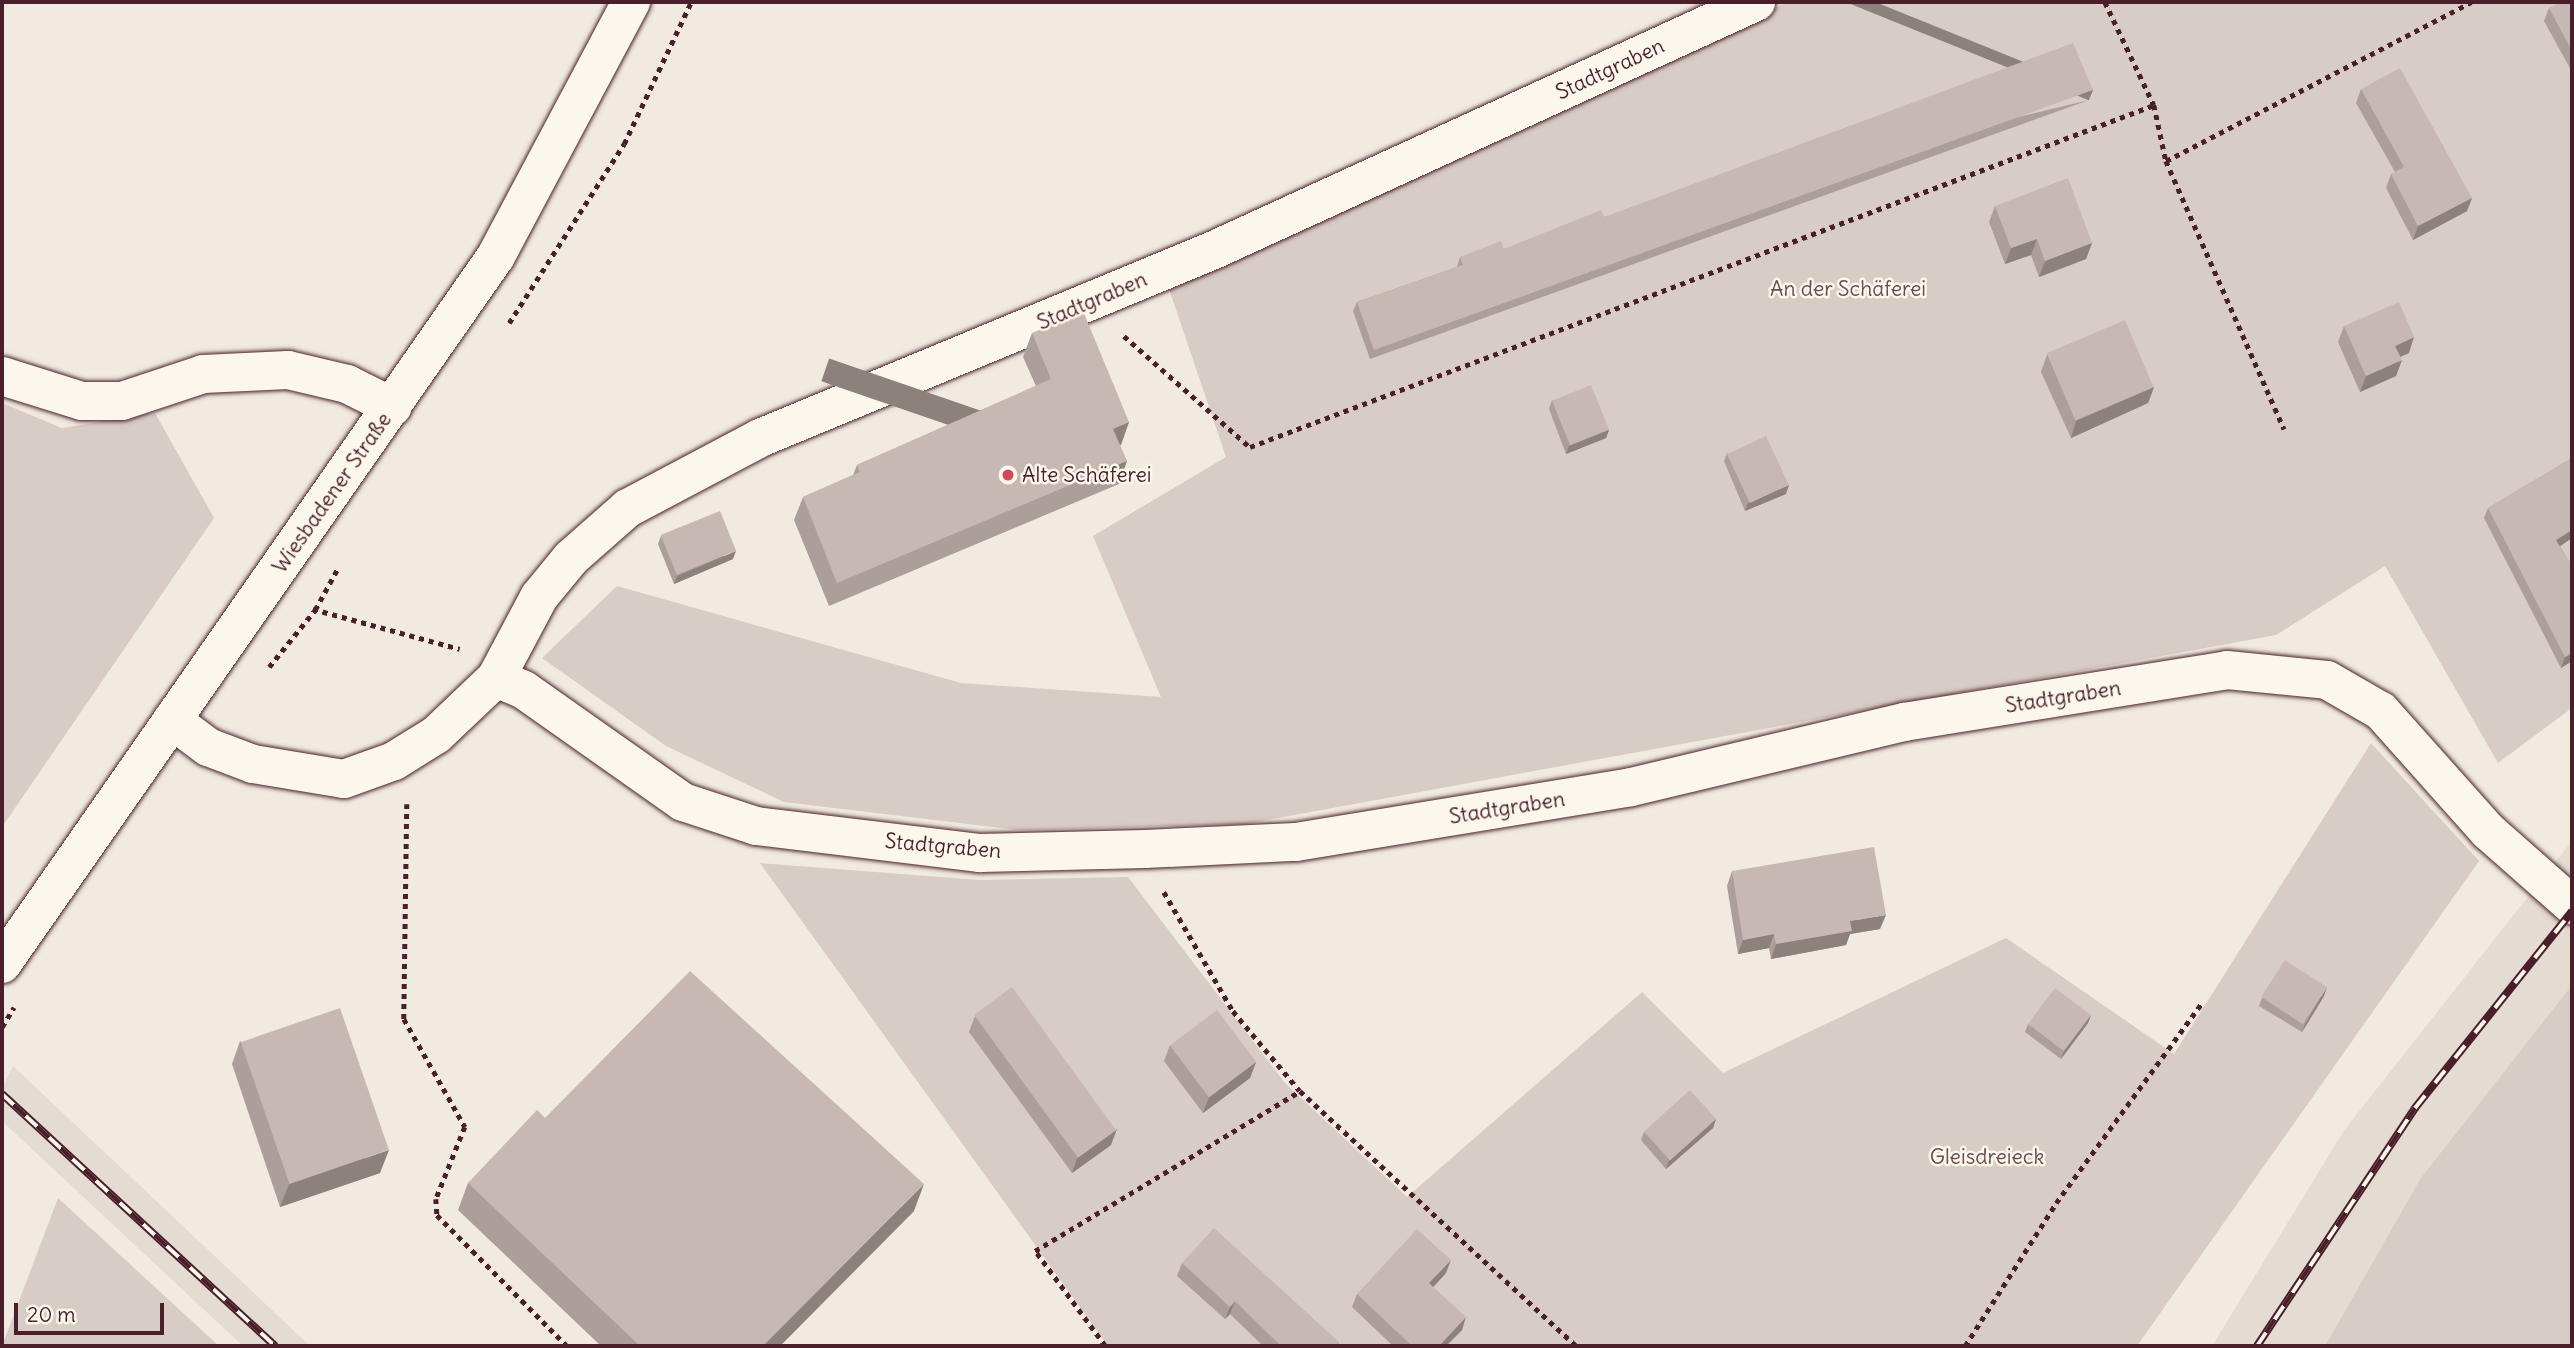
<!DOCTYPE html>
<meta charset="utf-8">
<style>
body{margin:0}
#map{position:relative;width:2574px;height:1348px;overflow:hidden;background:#f0eae0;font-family:Delius,sans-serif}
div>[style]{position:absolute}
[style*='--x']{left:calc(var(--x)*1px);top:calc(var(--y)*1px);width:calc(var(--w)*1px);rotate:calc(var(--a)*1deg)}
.built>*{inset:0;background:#e4dbd2}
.green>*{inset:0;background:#d8ccc6}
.path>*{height:4.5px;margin-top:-2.25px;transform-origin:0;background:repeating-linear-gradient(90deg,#4a1f2b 0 5px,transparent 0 10px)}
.roads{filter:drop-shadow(0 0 2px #4a1f2b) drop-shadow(0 0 2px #4a1f2b)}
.minor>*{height:38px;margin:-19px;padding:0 19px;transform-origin:19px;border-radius:19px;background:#fbf7ec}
.major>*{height:38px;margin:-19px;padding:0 19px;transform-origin:19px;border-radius:19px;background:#fbf7ec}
.rail>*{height:8px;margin-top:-4px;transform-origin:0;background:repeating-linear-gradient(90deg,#fbf7ec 0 16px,#4a1f2b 0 32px);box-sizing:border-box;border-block:2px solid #4a1f2b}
.wall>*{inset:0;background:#ac9e9a}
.shaded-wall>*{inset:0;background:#8c817d;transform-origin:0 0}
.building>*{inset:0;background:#c8b8b3;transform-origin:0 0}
.dots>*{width:19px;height:19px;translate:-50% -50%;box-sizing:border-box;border:4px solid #fbf7ec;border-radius:50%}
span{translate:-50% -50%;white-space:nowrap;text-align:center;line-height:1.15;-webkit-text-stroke:5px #fbf7ec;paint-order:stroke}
.street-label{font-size:21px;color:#4a1f2b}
.park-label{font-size:21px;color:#6e4a52}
.poi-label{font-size:21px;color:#4a1f2b}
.left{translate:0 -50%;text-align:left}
.frame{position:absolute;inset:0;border:4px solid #4a1f2b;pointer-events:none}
.scale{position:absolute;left:14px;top:1303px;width:150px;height:32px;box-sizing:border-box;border:4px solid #4a1f2b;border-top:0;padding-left:9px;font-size:21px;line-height:24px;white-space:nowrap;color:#4a1f2b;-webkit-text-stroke:5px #fbf7ec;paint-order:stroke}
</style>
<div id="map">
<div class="built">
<i style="clip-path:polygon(2572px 841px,2572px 985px,2420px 1179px,2325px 1346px,2212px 1346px,2345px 1129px)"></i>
<i style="clip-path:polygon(13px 1066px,310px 1346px,243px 1346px,2px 1121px,2px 1088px)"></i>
</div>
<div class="green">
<i style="clip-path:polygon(1788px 2px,2572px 2px,2572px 708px,2498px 763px,2385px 566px,2276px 635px,1245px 824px,1019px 830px,784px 802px,666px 746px,542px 658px,617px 586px,961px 683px,1161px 697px,1093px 536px,1226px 457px,1168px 286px)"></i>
<i style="clip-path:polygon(2px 403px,62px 428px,155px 413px,214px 518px,2px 827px)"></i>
<i style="clip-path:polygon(2371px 743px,2479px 861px,2137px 1346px,1108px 1346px,760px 863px,979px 880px,1128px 877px,1285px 1083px,1407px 1197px,1642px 992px,1723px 1073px,2006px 938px,2174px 1054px)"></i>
<i style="clip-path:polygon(2572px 985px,2572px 1346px,2325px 1346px,2420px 1179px)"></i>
<i style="clip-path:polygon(58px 1198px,219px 1346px,2px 1346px)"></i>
</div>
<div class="path">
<i style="--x:2105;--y:2;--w:114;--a:64.6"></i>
<i style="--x:2154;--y:105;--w:57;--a:77.9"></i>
<i style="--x:2166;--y:161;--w:293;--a:66.2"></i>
<i style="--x:2166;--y:161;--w:344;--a:-27.5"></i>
<i style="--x:509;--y:323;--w:213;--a:-57.3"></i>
<i style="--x:624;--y:144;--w:157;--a:-64.7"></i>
<i style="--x:1124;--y:336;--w:168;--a:41.4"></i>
<i style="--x:1250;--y:447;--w:967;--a:-20.72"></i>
<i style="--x:313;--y:609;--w:152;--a:15.2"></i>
<i style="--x:269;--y:667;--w:73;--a:-51.1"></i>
<i style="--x:315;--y:610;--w:48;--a:-61.3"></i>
<i style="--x:407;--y:804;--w:215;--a:90.8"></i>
<i style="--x:404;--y:1019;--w:124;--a:60.5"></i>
<i style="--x:465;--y:1127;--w:78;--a:111.9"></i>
<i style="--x:436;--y:1199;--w:16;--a:86"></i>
<i style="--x:437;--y:1215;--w:185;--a:45.2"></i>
<i style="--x:1164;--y:892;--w:138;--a:59.9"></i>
<i style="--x:1233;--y:1011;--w:104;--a:50.1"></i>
<i style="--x:1300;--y:1091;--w:376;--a:42.7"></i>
<i style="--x:2;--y:1027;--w:23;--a:-59"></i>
<i style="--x:1105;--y:1346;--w:118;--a:-126.4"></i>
<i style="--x:1035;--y:1251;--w:310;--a:-31.1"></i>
<i style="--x:1965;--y:1346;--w:169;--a:-57.5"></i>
<i style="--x:2056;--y:1203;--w:248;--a:-53.9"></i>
</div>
<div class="roads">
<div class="minor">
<i style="--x:2;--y:376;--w:84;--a:17.4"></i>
<i style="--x:82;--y:401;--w:40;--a:0"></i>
<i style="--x:122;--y:401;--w:85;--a:-18.4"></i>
<i style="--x:203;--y:374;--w:85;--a:-2.7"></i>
<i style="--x:288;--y:370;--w:61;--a:13.3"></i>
<i style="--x:347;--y:384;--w:51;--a:26.6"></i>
<i style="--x:496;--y:678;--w:92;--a:-62"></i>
<i style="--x:539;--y:597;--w:50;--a:-50.6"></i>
<i style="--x:571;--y:558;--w:76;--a:-41.3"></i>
<i style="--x:628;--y:508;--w:149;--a:-27.9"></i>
<i style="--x:760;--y:438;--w:494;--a:-22.5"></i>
<i style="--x:1216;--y:249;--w:594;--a:-24.58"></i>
<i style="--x:172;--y:720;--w:45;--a:36.9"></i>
<i style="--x:208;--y:747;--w:48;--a:20.7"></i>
<i style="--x:253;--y:764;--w:92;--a:9.4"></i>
<i style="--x:344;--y:779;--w:53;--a:-19.8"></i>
<i style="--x:394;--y:761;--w:49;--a:-31.8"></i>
<i style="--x:436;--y:735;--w:83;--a:-43.5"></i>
<i style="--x:496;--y:678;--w:30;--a:23"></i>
<i style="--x:524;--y:690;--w:194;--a:35.2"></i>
<i style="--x:683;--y:802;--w:77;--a:18.2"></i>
<i style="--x:756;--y:826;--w:226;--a:6.9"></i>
<i style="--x:980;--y:853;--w:165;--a:-1.4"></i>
<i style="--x:1145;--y:849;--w:151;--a:-2.7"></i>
<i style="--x:1296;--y:842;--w:339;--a:-9.3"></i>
<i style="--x:1631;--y:787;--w:281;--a:-13.4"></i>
<i style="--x:1904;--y:722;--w:327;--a:-9.1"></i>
<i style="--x:2227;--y:670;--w:100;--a:5.7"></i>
<i style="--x:2327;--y:680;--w:62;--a:29.9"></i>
<i style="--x:2381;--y:711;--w:161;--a:48.3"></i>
<i style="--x:2488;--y:831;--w:112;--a:41.4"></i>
</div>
<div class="major">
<i style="--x:2;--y:964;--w:863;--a:-55.09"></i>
<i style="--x:496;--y:256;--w:288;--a:-62"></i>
</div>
</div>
<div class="rail">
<i style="--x:2;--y:1094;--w:372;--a:42.7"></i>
<i style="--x:2257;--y:1346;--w:286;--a:-56.4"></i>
<i style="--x:2415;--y:1108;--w:252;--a:-51.4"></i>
</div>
<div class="wall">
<i style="clip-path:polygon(2572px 2px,2572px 72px,2544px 21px,2549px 8px)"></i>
<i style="clip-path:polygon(2361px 89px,2472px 198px,2467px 211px,2413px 240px,2386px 188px,2391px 174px,2395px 172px,2356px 103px)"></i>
<i style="clip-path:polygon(2089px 100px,1370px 359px,1353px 311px,1357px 302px,1457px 267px,1460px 257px,1504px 249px,1604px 217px)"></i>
<i style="clip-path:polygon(1995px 206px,2092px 243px,2086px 259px,2039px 277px,2031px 255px,2005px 264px,1989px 222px)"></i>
<i style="clip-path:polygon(2344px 326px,2409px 353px,2400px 357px,2396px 376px,2360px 392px,2338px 342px)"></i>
<i style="clip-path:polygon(1032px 333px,1129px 422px,1120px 445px,1119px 484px,829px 606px,794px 520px,803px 497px,853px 475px,857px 465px,1036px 386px,1023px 357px)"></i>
<i style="clip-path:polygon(2047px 355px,2154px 387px,2148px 403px,2071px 438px,2041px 372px)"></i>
<i style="clip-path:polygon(1552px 400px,1609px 430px,1606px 438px,1566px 454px,1549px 409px)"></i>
<i style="clip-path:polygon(1727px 453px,1786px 494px,1745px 511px,1724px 461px)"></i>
<i style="clip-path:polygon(2572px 458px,2572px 538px,2560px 546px,2572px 566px,2572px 661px,2561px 668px,2484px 518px,2488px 508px)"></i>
<i style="clip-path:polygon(661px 536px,733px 559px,674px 584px,658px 544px)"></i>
<i style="clip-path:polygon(1732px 871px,1880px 929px,1850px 934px,1846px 945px,1771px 959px,1769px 948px,1738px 954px,1727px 886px)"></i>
<i style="clip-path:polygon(2324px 996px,2302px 1032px,2259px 1006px,2262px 998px)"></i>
<i style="clip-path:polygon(2091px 1015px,2088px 1023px,2061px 1059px,2025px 1032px,2028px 1024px)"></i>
<i style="clip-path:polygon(975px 1016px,1111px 1145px,1072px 1173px,969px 1032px)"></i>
<i style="clip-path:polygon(240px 1041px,380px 1173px,280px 1207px,232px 1064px)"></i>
<i style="clip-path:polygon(1170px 1045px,1256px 1062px,1250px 1078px,1203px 1113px,1164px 1061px)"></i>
<i style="clip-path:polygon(545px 1118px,914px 1211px,780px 1346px,601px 1346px,458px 1210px,468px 1183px)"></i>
<i style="clip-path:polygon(1716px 1119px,1713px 1128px,1666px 1169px,1641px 1140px,1644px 1132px)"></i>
<i style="clip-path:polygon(1182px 1263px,1339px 1342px,1337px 1346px,1263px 1346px,1230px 1314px,1225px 1319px,1177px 1276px)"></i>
<i style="clip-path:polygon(1446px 1273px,1433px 1287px,1462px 1330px,1446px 1346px,1393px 1346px,1352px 1307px,1357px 1294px)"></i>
</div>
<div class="shaded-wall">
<i style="left:2093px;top:90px;width:11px;height:765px;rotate:112deg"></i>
<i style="clip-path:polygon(2472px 198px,2467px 211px,2413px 240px,2418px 226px)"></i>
<i style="clip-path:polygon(2037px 239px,2031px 255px,2005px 264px,2011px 248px)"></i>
<i style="clip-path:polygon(2092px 243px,2086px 259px,2039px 277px,2045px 261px)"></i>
<i style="clip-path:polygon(2414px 337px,2409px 353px,2389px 362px,2395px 346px)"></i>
<i style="clip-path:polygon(2402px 360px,2396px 376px,2360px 392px,2366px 376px)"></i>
<i style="clip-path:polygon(2154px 387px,2148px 403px,2071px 438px,2076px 421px)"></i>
<i style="clip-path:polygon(1129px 422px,1121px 445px,1105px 452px,1113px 429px)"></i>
<i style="clip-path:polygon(1609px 430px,1606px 438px,1566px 454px,1569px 446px)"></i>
<i style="left:1127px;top:461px;width:24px;height:315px;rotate:109deg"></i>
<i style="clip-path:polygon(1789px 485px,1786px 494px,1745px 511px,1748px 503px)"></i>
<i style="clip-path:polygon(2572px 530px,2572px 538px,2553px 551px,2556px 540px)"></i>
<i style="clip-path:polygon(736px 551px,733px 559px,674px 584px,677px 576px)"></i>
<i style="clip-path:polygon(2572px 653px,2572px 661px,2561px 668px,2565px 657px)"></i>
<i style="clip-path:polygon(1886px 915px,1880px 929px,1850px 934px,1846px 945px,1771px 959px,1776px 944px,1850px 921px)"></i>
<i style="clip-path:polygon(1774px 934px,1769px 948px,1738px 954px,1743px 940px)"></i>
<i style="clip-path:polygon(2327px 987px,2324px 996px,2302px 1032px,2305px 1024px)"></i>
<i style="clip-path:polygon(2091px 1015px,2088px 1023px,2061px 1059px,2064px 1051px)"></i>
<i style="clip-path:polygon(1256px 1062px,1250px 1078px,1203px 1113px,1209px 1097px)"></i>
<i style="clip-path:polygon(1716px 1119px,1713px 1128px,1666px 1169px,1669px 1161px)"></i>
<i style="clip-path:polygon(1117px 1129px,1111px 1145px,1072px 1173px,1078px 1156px)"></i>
<i style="clip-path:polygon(389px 1150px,380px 1173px,280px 1207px,289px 1184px)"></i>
<i style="clip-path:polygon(924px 1184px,914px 1211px,780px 1346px,763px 1346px)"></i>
<i style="clip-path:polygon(1451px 1260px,1446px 1273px,1425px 1296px,1429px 1283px)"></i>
<i style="clip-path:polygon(1235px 1301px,1230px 1314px,1225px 1319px,1230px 1307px)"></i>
<i style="clip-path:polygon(1466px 1317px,1462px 1330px,1446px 1346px,1439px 1346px)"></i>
</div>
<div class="building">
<i style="clip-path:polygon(2562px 2px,2572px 2px,2572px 51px,2549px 8px)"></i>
<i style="clip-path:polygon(2073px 43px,2093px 90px,1374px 350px,1357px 302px,1463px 265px,1460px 257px,1501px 241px,1504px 249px,1601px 210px,1604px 217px)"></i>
<i style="clip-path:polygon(2400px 68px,2472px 198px,2418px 226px,2391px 174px,2404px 167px,2361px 89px)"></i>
<i style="clip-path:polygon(2068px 178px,2092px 243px,2045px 261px,2037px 239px,2011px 248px,1995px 206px)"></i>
<i style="clip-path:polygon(2399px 302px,2414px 337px,2395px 346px,2402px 360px,2366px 376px,2344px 326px)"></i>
<i style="clip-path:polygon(1083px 311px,1129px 422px,1113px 429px,1127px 461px,837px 583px,803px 497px,860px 472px,857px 465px,1051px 379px,1032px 333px)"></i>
<i style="left:2125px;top:320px;width:73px;height:85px;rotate:67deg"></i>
<i style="left:1591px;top:385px;width:48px;height:42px;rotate:68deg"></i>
<i style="left:1766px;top:436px;width:54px;height:43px;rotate:65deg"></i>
<i style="clip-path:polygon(2572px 458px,2572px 530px,2556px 540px,2572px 566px,2572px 653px,2565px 657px,2488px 508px)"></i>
<i style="left:720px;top:511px;width:43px;height:64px;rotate:68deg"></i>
<i style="clip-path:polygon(1874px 847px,1886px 915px,1850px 921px,1852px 931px,1776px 944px,1774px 934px,1743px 940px,1732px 871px)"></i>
<i style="left:2285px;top:960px;width:50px;height:44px;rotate:33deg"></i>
<i style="clip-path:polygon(690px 971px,924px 1184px,763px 1346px,640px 1346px,468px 1183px,537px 1110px,545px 1118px)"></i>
<i style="left:1012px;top:987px;width:177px;height:47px;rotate:54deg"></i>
<i style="left:2055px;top:988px;width:45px;height:45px;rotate:37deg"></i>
<i style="left:340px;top:1008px;width:150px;height:105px;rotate:71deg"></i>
<i style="left:1217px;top:1010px;width:65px;height:59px;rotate:53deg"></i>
<i style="left:1690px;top:1090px;width:39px;height:62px;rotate:48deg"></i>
<i style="clip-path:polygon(1214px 1228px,1339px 1342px,1334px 1346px,1281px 1346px,1235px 1301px,1230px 1307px,1182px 1263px)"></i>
<i style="clip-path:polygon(1417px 1229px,1451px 1260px,1429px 1283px,1466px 1317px,1439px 1346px,1412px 1346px,1357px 1294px)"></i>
</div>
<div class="dots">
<i style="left:1008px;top:475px;background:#d1495b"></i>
</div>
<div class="street-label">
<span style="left:1610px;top:69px;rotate:-25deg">Stadtgraben</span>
<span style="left:1092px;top:301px;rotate:-23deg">Stadtgraben</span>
<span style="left:332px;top:493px;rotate:-55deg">Wiesbadener Straße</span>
<span style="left:2063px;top:697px;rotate:-9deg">Stadtgraben</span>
<span style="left:1507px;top:808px;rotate:-9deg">Stadtgraben</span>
<span style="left:943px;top:846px;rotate:5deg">Stadtgraben</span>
</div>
<div class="park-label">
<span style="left:1848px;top:289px">An der Schäferei</span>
<span style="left:1987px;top:1157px">Gleisdreieck</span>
</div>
<div class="poi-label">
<span class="left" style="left:1022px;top:475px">Alte Schäferei</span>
</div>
<div class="frame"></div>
<div class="scale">20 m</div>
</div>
